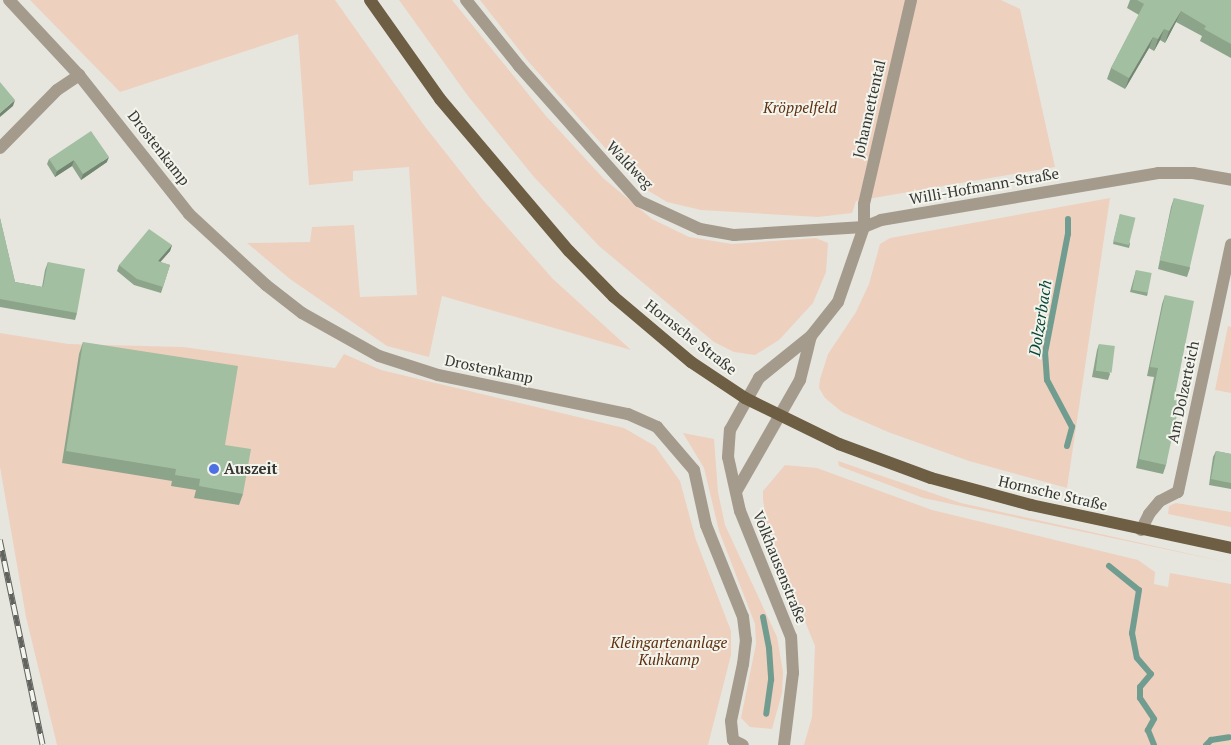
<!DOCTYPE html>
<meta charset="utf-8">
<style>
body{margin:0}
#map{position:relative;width:1231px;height:745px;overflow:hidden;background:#e6e6df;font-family:"PT Serif",serif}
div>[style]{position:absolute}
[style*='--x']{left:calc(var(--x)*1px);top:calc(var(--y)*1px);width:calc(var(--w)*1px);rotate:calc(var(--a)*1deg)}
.green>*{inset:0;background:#eed0bf}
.stream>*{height:6px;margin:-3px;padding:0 3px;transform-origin:3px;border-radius:3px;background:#719d90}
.minor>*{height:12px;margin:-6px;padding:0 6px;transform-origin:6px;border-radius:6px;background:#a49b8d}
.major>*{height:12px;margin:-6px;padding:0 6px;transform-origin:6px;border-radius:6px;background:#6d5e44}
.rail>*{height:5.5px;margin-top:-2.75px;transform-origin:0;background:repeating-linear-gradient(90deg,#f3f4ec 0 11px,#62635f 0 22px);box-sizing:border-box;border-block:1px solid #62635f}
.wall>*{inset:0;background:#8ca48a}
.shaded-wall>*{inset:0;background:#728671}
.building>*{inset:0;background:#a3bfa1;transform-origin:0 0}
.dots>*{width:14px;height:14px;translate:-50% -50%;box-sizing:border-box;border:2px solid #f3f4ec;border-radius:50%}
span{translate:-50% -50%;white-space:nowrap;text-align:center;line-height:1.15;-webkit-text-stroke:4px #f3f4ec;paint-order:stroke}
.park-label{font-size:15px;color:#5f2f10;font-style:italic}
.street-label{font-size:15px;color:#363734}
.poi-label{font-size:15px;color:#363734;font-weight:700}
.left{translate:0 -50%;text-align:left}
.water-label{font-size:16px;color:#08483b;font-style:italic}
</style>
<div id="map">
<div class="green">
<i style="clip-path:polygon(30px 0,335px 0,423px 124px,483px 200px,553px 279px,631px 350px,442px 296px,429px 357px,387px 346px,290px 279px,247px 243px,310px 242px,312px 227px,354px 225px,360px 297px,417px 295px,409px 167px,353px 171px,353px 181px,309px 185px,298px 34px,120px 92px)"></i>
<i style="clip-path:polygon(399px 0,452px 0,546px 116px,603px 178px,652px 219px,689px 237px,732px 244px,816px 238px,828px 243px,826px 272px,813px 303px,779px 340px,755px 355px,734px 352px,714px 342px,599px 246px,534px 177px,468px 96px)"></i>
<i style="clip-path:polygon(480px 0,1001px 0,1020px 9px,1055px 167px,856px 201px,852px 213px,818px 217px,701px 210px,667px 202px,647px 190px,606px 149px,527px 60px)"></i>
<i style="clip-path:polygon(1110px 198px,1067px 488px,969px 461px,888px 432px,842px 412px,825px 398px,819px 388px,820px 379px,828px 354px,856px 312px,869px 284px,880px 244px,890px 238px)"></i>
<i style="clip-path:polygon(1228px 326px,1231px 327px,1231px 393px,1215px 390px)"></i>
<i style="clip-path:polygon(0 333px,68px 344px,183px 347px,335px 368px,344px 354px,381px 370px,624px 428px,655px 446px,680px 481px,696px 540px,731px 631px,731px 655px,708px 745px,57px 745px,26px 617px,0 467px)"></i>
<i style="clip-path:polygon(683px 433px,714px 439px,718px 492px,725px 525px,777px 637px,783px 672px,782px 693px,772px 729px,750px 727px,741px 718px,756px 644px,755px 624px,719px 531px,704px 468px)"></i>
<i style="clip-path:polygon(838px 461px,961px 503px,1231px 563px,923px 498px,839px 466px)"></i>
<i style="clip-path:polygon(785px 465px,817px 468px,932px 510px,1138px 560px,1155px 572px,1154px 584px,1168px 587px,1170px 573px,1231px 584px,1231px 745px,804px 745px,812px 717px,815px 646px,767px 528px,763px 499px,763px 491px)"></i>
<i style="clip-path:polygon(1176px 503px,1231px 512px,1231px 527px,1168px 514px,1169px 506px)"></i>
</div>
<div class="stream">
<i style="--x:1067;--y:446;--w:20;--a:-75"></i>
<i style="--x:1072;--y:427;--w:53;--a:-118"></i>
<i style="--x:1047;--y:380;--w:27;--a:-94"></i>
<i style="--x:1045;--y:353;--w:121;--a:-79.1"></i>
<i style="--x:1068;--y:234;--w:15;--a:-90"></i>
<i style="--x:1109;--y:566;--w:38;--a:39"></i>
<i style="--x:1139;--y:590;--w:44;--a:99.2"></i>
<i style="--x:1132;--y:633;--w:25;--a:79"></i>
<i style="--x:1137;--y:658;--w:21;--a:49"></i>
<i style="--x:1151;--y:674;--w:17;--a:130"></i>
<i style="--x:1140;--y:687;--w:11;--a:90"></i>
<i style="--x:1140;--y:698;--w:25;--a:56"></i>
<i style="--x:1154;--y:719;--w:13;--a:119"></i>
<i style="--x:1148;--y:730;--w:16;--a:68"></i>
<i style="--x:763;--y:617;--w:32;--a:79"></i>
<i style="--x:769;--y:648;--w:32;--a:86"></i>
<i style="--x:771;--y:680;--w:34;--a:98"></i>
<i style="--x:1206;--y:745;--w:7;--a:-45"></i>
<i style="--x:1211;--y:740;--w:18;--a:-9"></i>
</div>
<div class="minor">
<i style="--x:9;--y:0;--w:103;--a:47"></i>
<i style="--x:466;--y:0;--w:85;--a:51.2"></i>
<i style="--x:519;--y:66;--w:181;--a:48.4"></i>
<i style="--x:639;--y:201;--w:67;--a:24.7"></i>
<i style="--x:700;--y:229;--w:35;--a:10"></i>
<i style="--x:734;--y:235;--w:130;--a:-3.5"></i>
<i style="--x:864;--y:227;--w:23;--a:-90"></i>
<i style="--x:864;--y:204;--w:209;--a:-77"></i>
<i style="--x:0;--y:148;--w:81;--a:-45.5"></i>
<i style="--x:57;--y:90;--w:27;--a:-34"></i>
<i style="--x:79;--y:75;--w:177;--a:51.6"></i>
<i style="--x:189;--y:214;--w:105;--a:42.7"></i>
<i style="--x:266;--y:285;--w:46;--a:37.9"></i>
<i style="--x:302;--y:313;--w:88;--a:29.2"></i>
<i style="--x:379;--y:356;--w:62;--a:17.9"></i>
<i style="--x:438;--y:375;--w:194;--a:11.6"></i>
<i style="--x:628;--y:414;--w:32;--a:24"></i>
<i style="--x:657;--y:427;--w:57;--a:49.3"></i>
<i style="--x:694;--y:470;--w:56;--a:77.7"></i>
<i style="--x:706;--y:525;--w:99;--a:68.1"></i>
<i style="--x:743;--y:617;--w:23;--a:83"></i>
<i style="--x:746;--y:640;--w:24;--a:97"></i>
<i style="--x:743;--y:664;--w:58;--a:101.9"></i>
<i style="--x:731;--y:721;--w:19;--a:84"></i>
<i style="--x:733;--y:740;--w:11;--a:27"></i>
<i style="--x:737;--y:490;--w:127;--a:-60.2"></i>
<i style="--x:800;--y:380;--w:45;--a:-76"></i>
<i style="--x:1141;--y:530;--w:18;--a:-63"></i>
<i style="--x:1149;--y:514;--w:17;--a:-50"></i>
<i style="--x:1160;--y:501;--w:20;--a:-27"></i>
<i style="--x:1178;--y:492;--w:253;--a:-77.9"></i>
<i style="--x:784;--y:745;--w:73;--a:-82.9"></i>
<i style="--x:793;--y:673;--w:36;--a:-93"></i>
<i style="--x:791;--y:637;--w:136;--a:-112"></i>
<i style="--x:740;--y:511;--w:55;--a:-102.5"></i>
<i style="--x:728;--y:457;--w:27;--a:-86"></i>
<i style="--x:730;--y:430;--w:60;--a:-60.9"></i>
<i style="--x:759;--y:378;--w:67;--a:-38.9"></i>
<i style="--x:811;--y:336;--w:43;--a:-51.5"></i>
<i style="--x:838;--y:302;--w:79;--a:-70.9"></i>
<i style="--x:864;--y:227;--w:18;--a:-22"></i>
<i style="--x:881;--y:220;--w:281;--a:-9.6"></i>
<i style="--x:1158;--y:173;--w:35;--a:0"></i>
<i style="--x:1193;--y:173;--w:39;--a:10"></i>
</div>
<div class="major">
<i style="--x:370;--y:0;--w:121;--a:54.7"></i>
<i style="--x:440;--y:99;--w:199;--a:49.7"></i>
<i style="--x:569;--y:251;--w:64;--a:45.6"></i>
<i style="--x:614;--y:297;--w:101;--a:40.2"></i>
<i style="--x:691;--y:362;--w:65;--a:33.7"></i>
<i style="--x:745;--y:398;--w:105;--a:26.1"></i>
<i style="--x:839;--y:444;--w:98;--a:20.3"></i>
<i style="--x:931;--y:478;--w:104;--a:15.1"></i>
<i style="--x:1031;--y:505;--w:205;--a:12.1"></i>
</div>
<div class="rail">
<i style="--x:0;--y:540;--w:209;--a:78.2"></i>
</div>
<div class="wall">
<i style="clip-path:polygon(1130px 0,1231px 0,1231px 58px,1200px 41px,1202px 36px,1176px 22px,1165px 43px,1160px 40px,1154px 51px,1149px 48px,1125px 89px,1107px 79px,1111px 68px,1139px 15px,1127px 8px)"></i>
<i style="clip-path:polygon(49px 159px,107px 162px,81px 180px,72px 166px,55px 177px,47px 164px)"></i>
<i style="clip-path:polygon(1174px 198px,1190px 268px,1187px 277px,1158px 269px,1171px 207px)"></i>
<i style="clip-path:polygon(1120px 214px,1130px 244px,1129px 248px,1113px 244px)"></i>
<i style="clip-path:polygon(0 218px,15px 282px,42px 287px,45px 270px,48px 262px,77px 313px,75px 320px,0 307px)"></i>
<i style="clip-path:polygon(172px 245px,170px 251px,160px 262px,170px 265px,161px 293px,134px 285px,117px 271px,119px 265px)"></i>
<i style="clip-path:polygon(1136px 270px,1148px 292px,1147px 296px,1130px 292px)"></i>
<i style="clip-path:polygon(1165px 295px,1174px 400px,1166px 465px,1163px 474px,1136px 468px,1154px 377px,1147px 376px,1162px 304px)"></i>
<i style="clip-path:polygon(83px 342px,225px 445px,243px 494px,239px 505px,194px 498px,196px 490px,171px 486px,172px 481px,62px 463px,79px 354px)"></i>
<i style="clip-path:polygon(1099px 344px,1110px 374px,1108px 380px,1092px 377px,1097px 350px)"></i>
<i style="clip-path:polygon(1216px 451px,1231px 454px,1231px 489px,1209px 485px,1213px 457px)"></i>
</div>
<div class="shaded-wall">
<i style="clip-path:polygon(1181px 11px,1176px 22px,1165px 43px,1169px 31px)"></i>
<i style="clip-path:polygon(1164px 29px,1160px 40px,1154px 51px,1158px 39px)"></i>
<i style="clip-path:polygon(1153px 37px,1149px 48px,1125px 89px,1129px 78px)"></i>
<i style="clip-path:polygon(15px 100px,13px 106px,0 117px,0 113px)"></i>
<i style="clip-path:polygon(109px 157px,107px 162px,81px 180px,83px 174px)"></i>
<i style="clip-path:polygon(74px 160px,72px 166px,55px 177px,57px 171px)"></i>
<i style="clip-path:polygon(172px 245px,170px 251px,156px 267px,158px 261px)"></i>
</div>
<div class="building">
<i style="clip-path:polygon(1137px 0,1231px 0,1231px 44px,1204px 29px,1206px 26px,1181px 11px,1169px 31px,1164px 29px,1158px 39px,1153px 37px,1129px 78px,1111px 68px,1144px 4px)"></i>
<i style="clip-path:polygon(0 82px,15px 100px,0 113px)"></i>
<i style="clip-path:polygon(91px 131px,109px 157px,83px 174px,74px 160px,57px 171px,49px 159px)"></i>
<i style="left:1174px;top:198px;width:31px;height:64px;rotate:13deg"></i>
<i style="left:1120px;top:214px;width:16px;height:28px;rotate:14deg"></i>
<i style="clip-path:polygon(0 218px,15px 282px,43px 287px,48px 262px,85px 269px,77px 313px,0 299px)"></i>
<i style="clip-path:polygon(149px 229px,172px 245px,158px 261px,170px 265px,163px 287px,137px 279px,119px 265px)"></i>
<i style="left:1136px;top:270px;width:16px;height:20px;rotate:11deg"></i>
<i style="clip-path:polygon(1165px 295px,1194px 301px,1174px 400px,1180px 401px,1166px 465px,1139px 459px,1158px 368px,1150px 367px)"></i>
<i style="clip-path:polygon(83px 342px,238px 366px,225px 445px,251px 449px,243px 494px,199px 486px,200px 479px,175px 475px,176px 469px,66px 451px)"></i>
<i style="left:1099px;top:344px;width:16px;height:27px;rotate:7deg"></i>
<i style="clip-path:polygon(1216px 451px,1231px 454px,1231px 483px,1211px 479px)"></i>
</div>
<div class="dots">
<i style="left:214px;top:469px;background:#4d71e4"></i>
</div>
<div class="park-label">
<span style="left:800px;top:108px">Kröppelfeld</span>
<span style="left:669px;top:651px">Kleingartenanlage<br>Kuhkamp</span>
</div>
<div class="street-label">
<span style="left:869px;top:109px;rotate:-77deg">Johannettental</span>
<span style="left:159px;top:148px;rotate:52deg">Drostenkamp</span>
<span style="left:630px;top:165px;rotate:46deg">Waldweg</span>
<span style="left:984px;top:186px;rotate:-10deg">Willi-Hofmann-Straße</span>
<span style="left:691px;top:337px;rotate:38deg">Hornsche Straße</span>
<span style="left:489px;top:369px;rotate:12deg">Drostenkamp</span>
<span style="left:1183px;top:392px;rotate:-78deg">Am Dolzerteich</span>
<span style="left:1053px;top:493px;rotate:13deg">Hornsche Straße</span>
<span style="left:780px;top:567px;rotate:68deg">Volkhausenstraße</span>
</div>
<div class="poi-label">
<span class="left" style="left:224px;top:469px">Auszeit</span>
</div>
<div class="water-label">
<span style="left:1040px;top:318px;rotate:-81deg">Dolzerbach</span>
</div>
</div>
